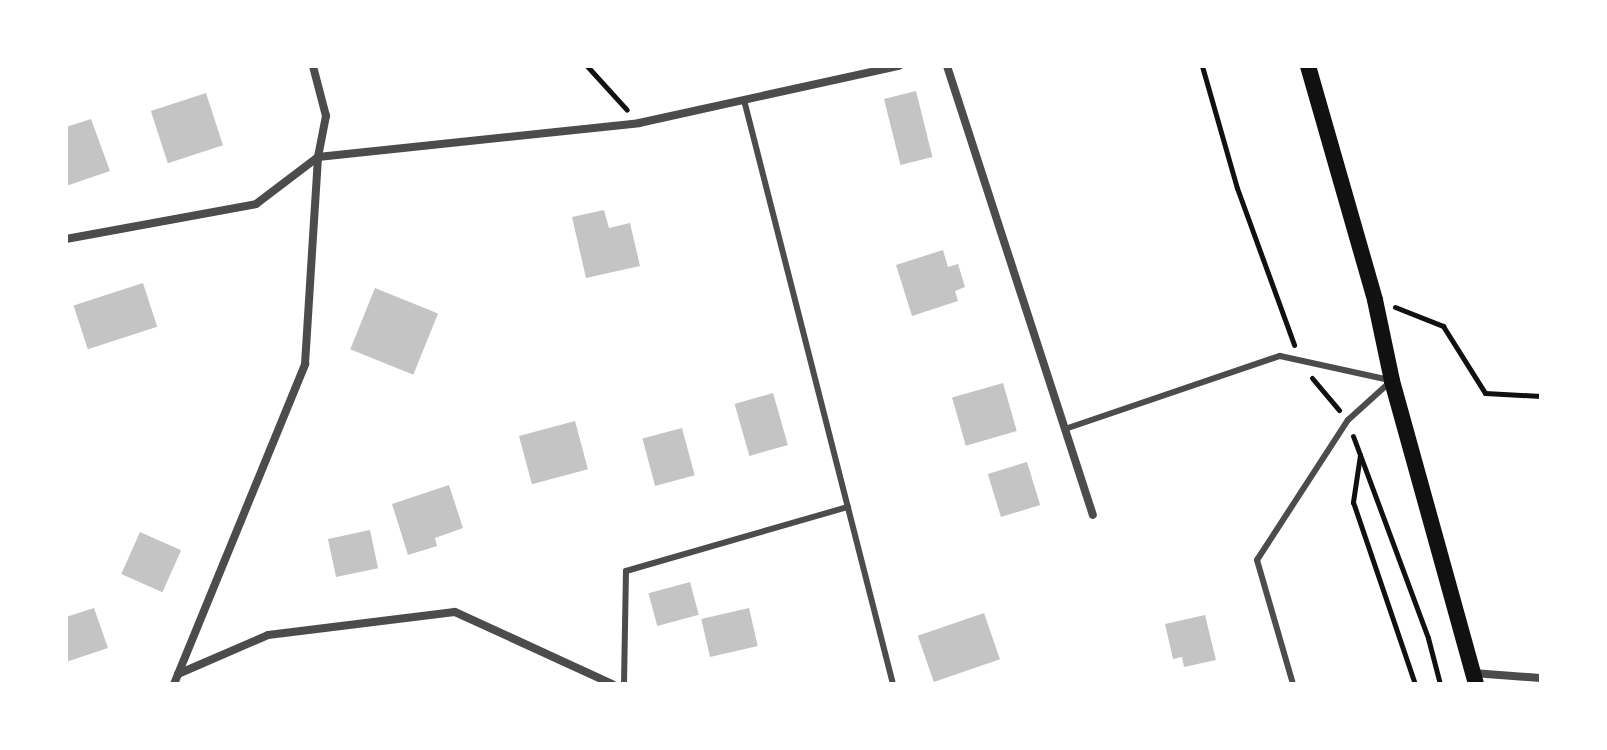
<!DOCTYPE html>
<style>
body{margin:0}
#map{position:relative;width:1607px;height:750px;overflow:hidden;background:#fff;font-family:Manrope,sans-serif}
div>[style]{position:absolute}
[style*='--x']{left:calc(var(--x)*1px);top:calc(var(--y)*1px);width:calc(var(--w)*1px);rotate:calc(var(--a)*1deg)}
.building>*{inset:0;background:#c4c4c4;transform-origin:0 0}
.path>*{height:5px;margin:-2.5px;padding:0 2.5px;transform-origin:2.5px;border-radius:2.5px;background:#111}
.service>*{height:6px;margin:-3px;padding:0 3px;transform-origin:3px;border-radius:3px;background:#4c4c4c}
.minor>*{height:8px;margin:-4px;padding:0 4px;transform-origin:4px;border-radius:4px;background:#4c4c4c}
.secondary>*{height:16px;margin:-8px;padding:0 8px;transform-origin:8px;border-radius:8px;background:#111}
span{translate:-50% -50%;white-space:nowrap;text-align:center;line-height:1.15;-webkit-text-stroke:6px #fff;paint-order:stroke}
.frame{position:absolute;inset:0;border:68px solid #fff;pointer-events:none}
</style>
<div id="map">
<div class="building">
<i style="left:916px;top:91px;width:68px;height:33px;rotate:76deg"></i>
<i style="left:206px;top:93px;width:55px;height:58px;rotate:72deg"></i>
<i style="clip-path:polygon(91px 119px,110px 171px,66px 186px,66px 127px)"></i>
<i style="clip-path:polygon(604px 210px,609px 228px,630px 223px,640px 266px,586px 278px,572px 217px)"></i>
<i style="clip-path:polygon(943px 250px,948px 267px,958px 264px,965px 287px,955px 291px,958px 301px,912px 316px,896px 265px)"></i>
<i style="left:143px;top:283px;width:46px;height:73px;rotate:72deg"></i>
<i style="left:375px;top:288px;width:68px;height:66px;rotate:22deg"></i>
<i style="left:1003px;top:383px;width:50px;height:53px;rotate:74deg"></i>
<i style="left:773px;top:393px;width:54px;height:40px;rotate:74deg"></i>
<i style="left:575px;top:421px;width:50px;height:58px;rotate:75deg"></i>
<i style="left:682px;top:428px;width:49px;height:41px;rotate:75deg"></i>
<i style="left:1027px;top:462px;width:45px;height:41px;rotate:73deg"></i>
<i style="clip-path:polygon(449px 485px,463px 528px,435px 538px,437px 546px,408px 555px,392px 504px)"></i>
<i style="left:370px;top:530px;width:39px;height:43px;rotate:78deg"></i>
<i style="left:140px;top:532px;width:45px;height:46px;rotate:24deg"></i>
<i style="left:690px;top:582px;width:34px;height:43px;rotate:75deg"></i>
<i style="clip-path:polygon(94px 608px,108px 648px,66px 662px,66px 617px)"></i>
<i style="left:749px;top:608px;width:39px;height:49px;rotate:77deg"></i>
<i style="left:984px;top:613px;width:49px;height:70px;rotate:71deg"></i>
<i style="clip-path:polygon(1205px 615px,1216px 660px,1184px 667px,1182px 657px,1173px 659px,1165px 624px)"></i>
</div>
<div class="path">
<i style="--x:587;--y:66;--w:59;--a:47.7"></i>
<i style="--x:1202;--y:66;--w:127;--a:74"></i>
<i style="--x:1237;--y:188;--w:167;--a:70"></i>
<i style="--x:1395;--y:307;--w:52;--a:21.6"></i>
<i style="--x:1443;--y:326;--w:79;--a:57.9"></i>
<i style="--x:1485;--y:393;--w:56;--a:3.1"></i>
<i style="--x:1312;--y:378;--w:42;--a:49.8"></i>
<i style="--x:1353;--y:436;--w:215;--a:69.6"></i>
<i style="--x:1428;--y:638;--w:48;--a:75.4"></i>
<i style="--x:1360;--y:455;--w:48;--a:98.5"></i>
<i style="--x:1353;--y:502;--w:192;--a:71.2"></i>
</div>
<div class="service">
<i style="--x:744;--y:100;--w:603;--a:75.69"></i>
<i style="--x:1065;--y:429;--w:227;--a:-18.8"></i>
<i style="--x:1280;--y:356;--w:112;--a:12.4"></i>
<i style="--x:624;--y:684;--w:113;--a:-89"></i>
<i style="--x:626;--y:571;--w:231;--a:-16.1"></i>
<i style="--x:1293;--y:684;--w:129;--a:-106.2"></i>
<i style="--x:1257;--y:560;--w:167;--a:-57"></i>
<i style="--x:1348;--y:420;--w:57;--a:-42.1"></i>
</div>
<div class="minor">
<i style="--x:947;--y:66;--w:472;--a:72"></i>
<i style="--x:318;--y:157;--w:323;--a:-6"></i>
<i style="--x:639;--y:123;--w:266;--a:-12.4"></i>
<i style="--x:66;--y:239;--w:193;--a:-10.4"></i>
<i style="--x:256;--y:204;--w:78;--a:-37.2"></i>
<i style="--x:1473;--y:673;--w:68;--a:4.2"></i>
<i style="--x:178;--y:674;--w:98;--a:-23.4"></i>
<i style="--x:268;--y:635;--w:188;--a:-7"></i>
<i style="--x:455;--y:612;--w:173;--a:24.6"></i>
<i style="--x:174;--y:684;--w:346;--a:-67.7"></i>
<i style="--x:305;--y:364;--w:207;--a:-86.4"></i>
<i style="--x:318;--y:157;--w:42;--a:-79"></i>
<i style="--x:326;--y:116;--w:52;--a:-104.6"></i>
</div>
<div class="secondary">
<i style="--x:1308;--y:66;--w:243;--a:74"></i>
<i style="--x:1375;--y:300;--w:83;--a:78.1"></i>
<i style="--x:1392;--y:381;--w:314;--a:74.5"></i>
</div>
<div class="frame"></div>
</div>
